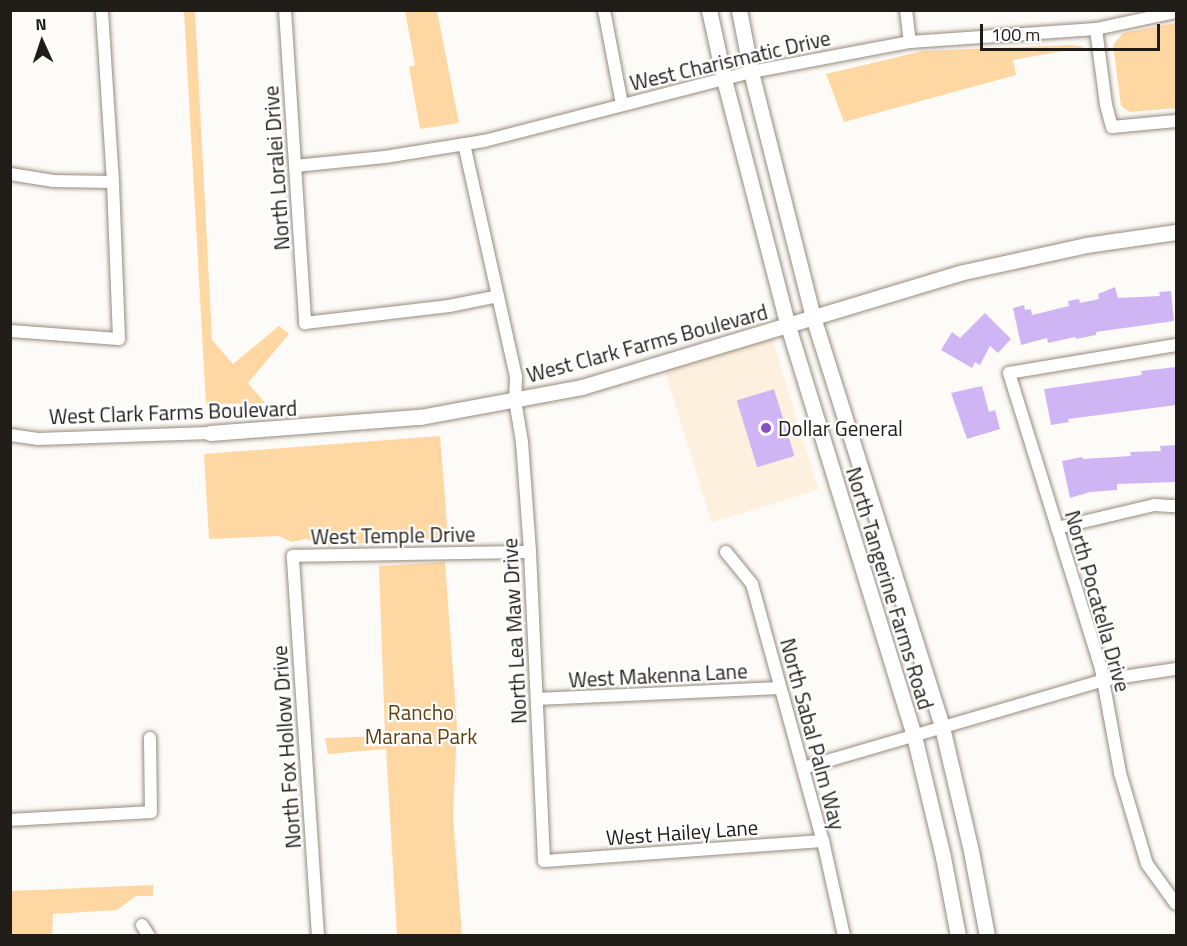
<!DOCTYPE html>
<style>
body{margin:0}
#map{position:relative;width:1187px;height:946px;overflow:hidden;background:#fdfbf8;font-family:"Titillium Web",sans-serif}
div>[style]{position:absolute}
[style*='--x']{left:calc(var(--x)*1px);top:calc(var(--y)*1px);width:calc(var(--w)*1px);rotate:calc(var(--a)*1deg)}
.built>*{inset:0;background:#fdf0df;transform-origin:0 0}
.green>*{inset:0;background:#ffd7a2}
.building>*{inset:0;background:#d0b5f4;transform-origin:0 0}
.roads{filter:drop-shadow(0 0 2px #968b7e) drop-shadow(0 0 2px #968b7e)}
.minor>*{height:12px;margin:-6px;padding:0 6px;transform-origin:6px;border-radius:6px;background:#fff}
.tertiary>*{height:15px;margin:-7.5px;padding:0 7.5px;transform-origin:7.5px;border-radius:7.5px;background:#fff}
.dots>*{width:16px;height:16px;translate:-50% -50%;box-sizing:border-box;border:3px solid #fff;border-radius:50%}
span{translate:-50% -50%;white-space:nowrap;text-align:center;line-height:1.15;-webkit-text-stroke:4.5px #fff;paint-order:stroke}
.street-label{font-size:21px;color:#201c17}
.poi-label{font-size:21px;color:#201c17}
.left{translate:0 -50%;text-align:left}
.park-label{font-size:21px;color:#5d3f12}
.frame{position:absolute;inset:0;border:12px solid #201c17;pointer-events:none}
.north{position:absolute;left:12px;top:12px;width:60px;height:60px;-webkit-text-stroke:4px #fff;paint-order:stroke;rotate:357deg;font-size:16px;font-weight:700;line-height:24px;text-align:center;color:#201c17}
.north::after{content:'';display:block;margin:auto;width:21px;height:27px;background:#201c17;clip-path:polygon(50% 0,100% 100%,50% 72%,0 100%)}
.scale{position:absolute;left:980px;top:24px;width:180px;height:27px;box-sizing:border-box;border:3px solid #201c17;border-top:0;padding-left:8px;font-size:18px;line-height:21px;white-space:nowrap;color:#201c17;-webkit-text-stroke:4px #fff;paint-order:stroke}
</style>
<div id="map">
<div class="built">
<i style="left:770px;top:331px;width:166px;height:112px;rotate:73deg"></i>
</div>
<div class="green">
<i style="clip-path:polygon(184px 11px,195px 11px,212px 340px,233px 364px,279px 326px,289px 334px,248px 383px,265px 403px,206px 404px)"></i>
<i style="clip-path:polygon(405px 11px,437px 11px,459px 123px,420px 129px,409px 67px,415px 65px)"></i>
<i style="clip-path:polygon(1176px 23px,1176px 108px,1130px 112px,1121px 106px,1113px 45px,1123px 33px)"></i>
<i style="clip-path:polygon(1070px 45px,1086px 47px,1013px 60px,1016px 75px,844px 122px,826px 74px,923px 51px)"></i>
<i style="clip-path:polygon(440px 436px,448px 538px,326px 545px,306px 539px,292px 542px,279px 536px,209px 539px,204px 454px)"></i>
<i style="clip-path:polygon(445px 562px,457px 726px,453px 817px,462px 935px,397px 935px,386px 749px,328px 754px,325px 738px,385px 736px,379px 566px)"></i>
<i style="clip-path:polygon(153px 885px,153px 896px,136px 896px,117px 910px,53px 914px,52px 935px,11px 935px,11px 891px)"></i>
</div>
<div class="building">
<i style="clip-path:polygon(1115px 287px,1118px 298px,1160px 296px,1159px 292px,1171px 291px,1174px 321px,1096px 332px,1096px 335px,1076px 339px,1075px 337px,1048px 343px,1047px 338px,1021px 345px,1013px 308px,1024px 305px,1025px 310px,1031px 309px,1032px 315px,1069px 306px,1068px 301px,1079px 299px,1080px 303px,1099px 299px,1098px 294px)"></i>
<i style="clip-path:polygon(985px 313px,1011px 339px,998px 353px,990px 346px,980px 365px,975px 362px,972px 368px,941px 350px,952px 332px,960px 338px)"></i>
<i style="clip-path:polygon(1176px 367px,1176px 405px,1068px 419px,1069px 422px,1051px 425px,1044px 389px,1142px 375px,1141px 371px)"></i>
<i style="clip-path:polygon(982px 386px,989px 412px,995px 410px,1000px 429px,967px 439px,951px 393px)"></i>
<i style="left:774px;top:389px;width:70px;height:39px;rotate:73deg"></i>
<i style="clip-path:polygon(1176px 445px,1176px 482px,1117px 484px,1117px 490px,1090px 492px,1070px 498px,1062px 461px,1082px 457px,1083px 459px,1131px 456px,1130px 452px,1161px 451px,1160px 446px)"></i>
</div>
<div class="roads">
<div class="minor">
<i style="--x:285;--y:10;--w:314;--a:86.3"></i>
<i style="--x:305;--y:323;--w:145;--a:-6.7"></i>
<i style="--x:449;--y:306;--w:50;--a:-11.5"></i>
<i style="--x:604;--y:10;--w:96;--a:79.2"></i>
<i style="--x:906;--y:10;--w:32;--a:83"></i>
<i style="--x:1096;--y:29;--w:77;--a:82.5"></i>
<i style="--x:1106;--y:105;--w:23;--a:75"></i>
<i style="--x:1112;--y:127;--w:64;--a:-5.4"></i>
<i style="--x:464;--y:144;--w:239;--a:77.4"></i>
<i style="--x:516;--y:377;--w:23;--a:92"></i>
<i style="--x:515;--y:400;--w:43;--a:80.5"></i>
<i style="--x:522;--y:442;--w:110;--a:85.8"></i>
<i style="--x:530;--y:552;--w:309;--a:87.4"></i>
<i style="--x:544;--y:861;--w:280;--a:-4.1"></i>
<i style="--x:295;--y:166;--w:90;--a:-5.7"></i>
<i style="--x:385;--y:157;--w:100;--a:-9.2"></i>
<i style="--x:484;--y:141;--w:276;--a:-14.5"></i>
<i style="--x:751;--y:72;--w:162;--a:-10.7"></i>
<i style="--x:910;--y:42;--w:186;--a:-4"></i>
<i style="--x:1096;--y:29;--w:82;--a:-12"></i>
<i style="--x:10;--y:174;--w:44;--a:9.2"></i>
<i style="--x:53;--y:181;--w:60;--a:1"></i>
<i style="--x:10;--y:331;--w:109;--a:4.2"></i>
<i style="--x:119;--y:339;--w:157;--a:-92.2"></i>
<i style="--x:113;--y:182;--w:172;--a:-93.7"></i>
<i style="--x:1176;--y:345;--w:169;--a:170.5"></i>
<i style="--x:1009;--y:373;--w:310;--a:72.7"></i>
<i style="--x:1101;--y:669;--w:106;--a:79.6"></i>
<i style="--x:1120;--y:773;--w:95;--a:73.5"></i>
<i style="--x:1147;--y:864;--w:49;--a:54.1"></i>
<i style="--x:10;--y:435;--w:28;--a:8"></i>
<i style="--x:38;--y:439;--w:172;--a:-2"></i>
<i style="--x:1057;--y:528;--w:100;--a:-13.3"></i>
<i style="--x:1154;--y:505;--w:22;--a:3"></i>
<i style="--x:726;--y:552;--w:41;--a:50.9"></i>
<i style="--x:752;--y:584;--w:267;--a:74.6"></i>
<i style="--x:823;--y:841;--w:97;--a:77.5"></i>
<i style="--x:537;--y:699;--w:243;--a:-2.6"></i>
<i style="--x:803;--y:768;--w:313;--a:-16.3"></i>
<i style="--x:1103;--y:680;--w:74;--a:-8.6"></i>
<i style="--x:10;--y:820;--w:141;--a:-3.2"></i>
<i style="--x:151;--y:812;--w:74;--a:-90.8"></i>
<i style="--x:142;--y:925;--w:13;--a:58"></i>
<i style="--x:318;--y:936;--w:381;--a:-93.8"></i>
<i style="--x:293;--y:556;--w:237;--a:-1"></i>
</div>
<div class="tertiary">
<i style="--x:709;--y:10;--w:71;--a:77.7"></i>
<i style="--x:724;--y:79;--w:255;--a:75.5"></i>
<i style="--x:788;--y:326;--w:429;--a:72.9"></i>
<i style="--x:914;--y:736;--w:124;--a:76.5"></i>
<i style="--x:943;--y:857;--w:80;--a:79.2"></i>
<i style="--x:739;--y:10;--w:63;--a:79"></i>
<i style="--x:751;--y:72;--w:253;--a:75.8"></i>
<i style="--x:813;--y:317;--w:430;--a:72.5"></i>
<i style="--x:942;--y:727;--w:127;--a:76.8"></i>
<i style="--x:971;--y:851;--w:86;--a:79.3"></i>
<i style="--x:210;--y:433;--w:211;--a:-4.4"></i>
<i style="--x:420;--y:417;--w:165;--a:-10.5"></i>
<i style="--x:582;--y:387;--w:394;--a:-16.8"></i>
<i style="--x:959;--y:273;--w:130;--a:-12.4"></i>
<i style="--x:1086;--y:245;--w:91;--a:-8.2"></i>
</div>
</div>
<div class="dots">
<i style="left:766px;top:428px;background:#894dc4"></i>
</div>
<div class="street-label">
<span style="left:730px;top:60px;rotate:-13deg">West Charismatic Drive</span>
<span style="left:276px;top:168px;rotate:-94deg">North Loralei Drive</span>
<span style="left:647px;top:343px;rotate:-15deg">West Clark Farms Boulevard</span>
<span style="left:173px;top:412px;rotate:-2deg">West Clark Farms Boulevard</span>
<span style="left:393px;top:535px;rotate:-1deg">West Temple Drive</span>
<span style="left:890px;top:588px;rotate:73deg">North Tangerine Farms Road</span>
<span style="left:1098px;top:601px;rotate:74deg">North Pocatella Drive</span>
<span style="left:514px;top:631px;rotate:-93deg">North Lea Maw Drive</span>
<span style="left:658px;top:675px;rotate:-3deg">West Makenna Lane</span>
<span style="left:813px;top:734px;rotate:75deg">North Sabal Palm Way</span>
<span style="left:286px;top:747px;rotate:-94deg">North Fox Hollow Drive</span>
<span style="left:682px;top:832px;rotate:-4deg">West Hailey Lane</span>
</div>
<div class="poi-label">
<span class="left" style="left:778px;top:428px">Dollar General</span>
</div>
<div class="park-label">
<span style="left:421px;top:724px">Rancho<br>Marana Park</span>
</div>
<div class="frame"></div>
<div class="north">N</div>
<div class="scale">100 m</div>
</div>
